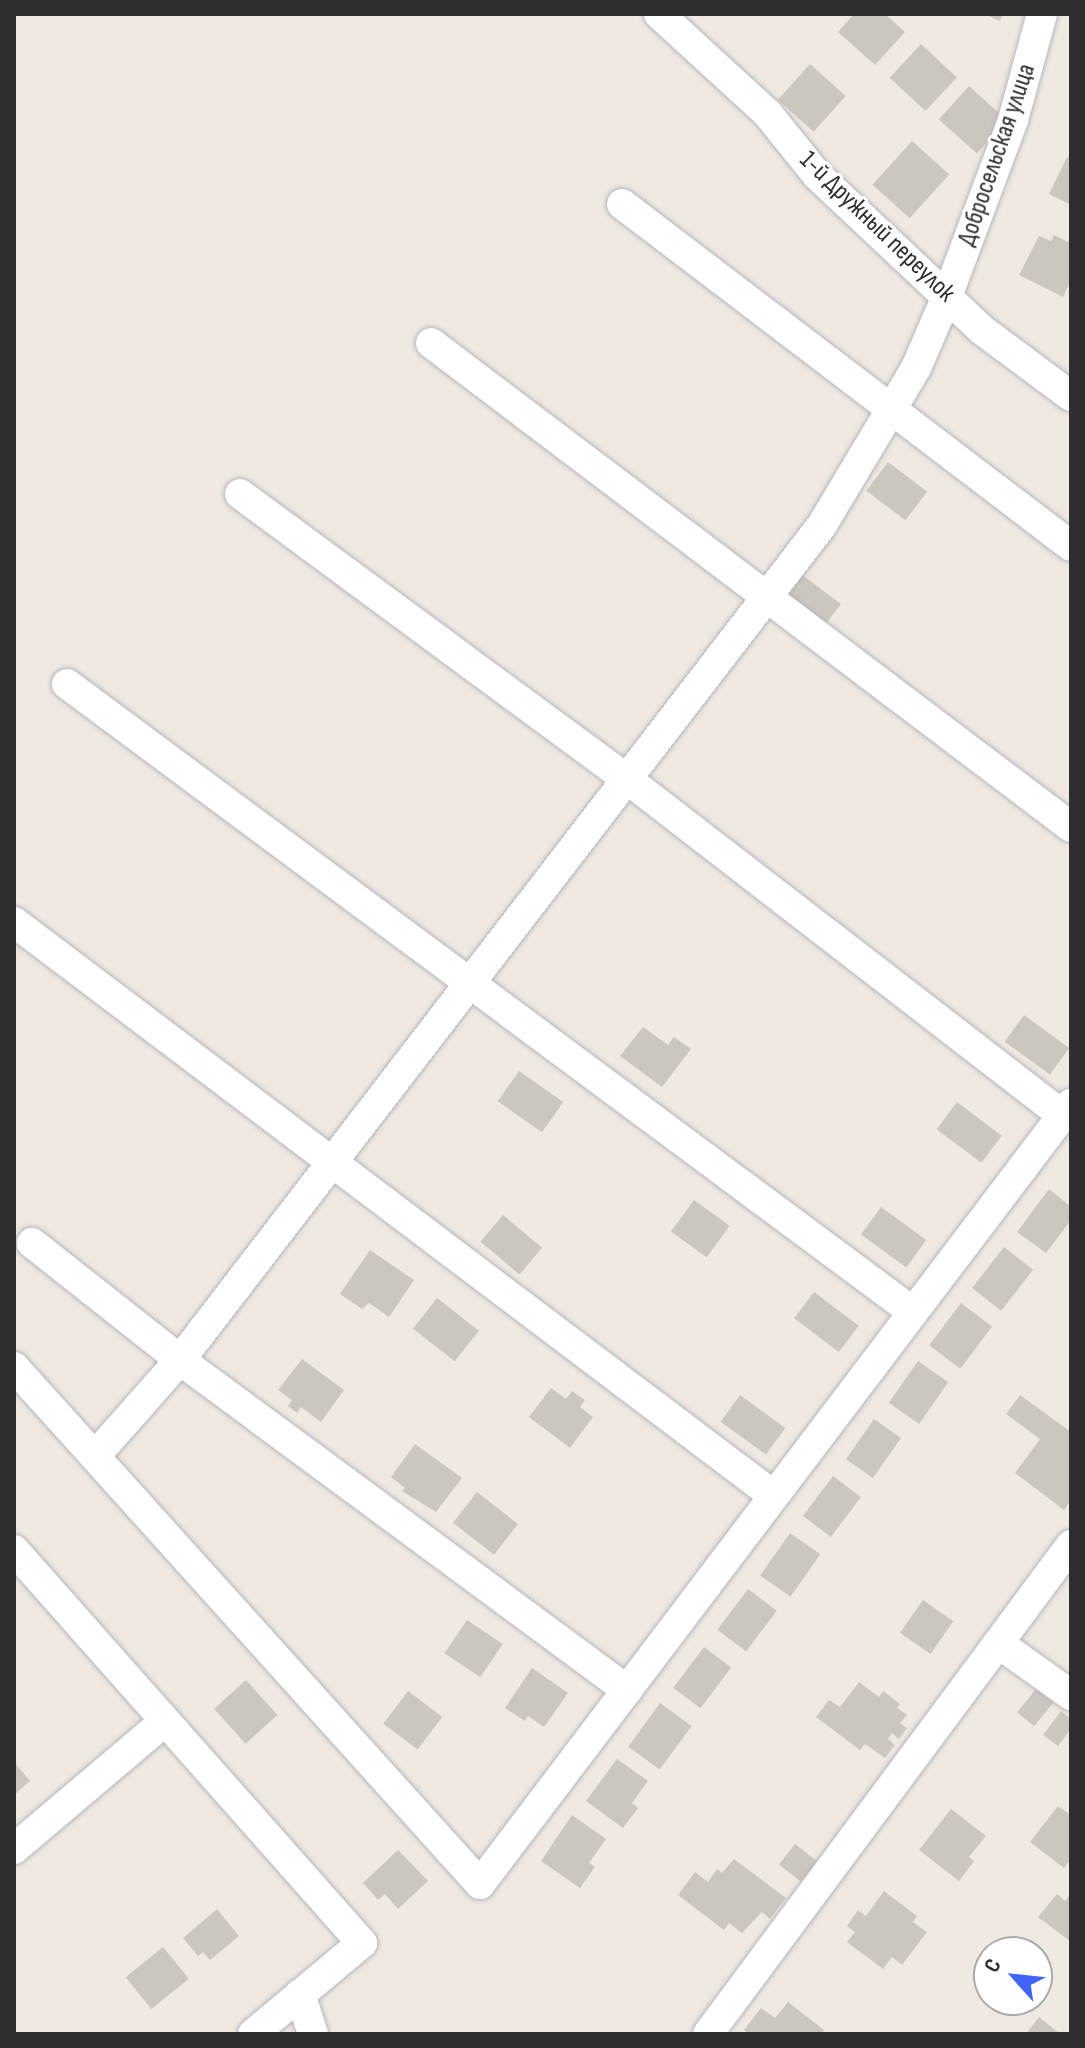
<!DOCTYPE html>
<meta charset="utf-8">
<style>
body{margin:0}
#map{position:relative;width:1085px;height:2048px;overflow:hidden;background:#efe9e1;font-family:"Sofia Sans Condensed",sans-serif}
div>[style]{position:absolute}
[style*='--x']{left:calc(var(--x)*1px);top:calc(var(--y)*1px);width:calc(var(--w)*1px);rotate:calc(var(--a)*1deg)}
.building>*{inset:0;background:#cbc7bf;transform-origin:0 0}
.roads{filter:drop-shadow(0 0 2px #b4b7c1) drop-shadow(0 0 2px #b4b7c1)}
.minor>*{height:30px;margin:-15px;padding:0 15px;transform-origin:15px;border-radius:15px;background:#fff}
span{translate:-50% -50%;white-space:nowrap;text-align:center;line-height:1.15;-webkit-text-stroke:6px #fff;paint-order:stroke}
.street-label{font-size:26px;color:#2e2e2e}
.frame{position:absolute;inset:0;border:16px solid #2e2e2e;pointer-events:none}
.north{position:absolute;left:973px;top:1936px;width:80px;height:80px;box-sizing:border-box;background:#fff;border:2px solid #ababab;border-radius:50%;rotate:297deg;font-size:22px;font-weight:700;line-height:32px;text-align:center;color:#2e2e2e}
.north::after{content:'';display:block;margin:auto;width:28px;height:36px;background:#4264fb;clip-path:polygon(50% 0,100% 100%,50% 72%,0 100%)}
</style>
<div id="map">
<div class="building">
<i style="clip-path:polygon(854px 14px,885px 14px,905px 32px,875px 65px,838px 32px)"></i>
<i style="clip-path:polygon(984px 14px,1003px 14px,1000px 21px)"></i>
<i style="left:921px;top:44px;width:49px;height:46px;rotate:43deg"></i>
<i style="left:810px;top:64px;width:48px;height:48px;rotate:42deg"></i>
<i style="left:969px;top:86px;width:51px;height:45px;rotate:42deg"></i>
<i style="left:912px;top:141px;width:50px;height:59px;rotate:42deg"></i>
<i style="clip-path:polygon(1067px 157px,1071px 159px,1071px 205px,1049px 194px)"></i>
<i style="clip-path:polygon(1054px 235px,1068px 242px,1071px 235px,1071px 280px,1063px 297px,1019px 275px,1039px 236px,1051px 241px)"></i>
<i style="left:888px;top:462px;width:49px;height:36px;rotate:37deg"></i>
<i style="left:801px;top:574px;width:50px;height:35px;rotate:37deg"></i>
<i style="left:1024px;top:1015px;width:56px;height:33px;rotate:36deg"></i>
<i style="clip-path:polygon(643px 1027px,668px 1045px,674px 1037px,691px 1049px,662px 1087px,620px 1056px)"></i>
<i style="left:519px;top:1071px;width:54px;height:37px;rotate:35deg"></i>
<i style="left:957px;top:1102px;width:56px;height:34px;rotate:37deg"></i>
<i style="clip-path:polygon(1049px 1189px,1071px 1207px,1071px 1220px,1046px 1253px,1017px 1232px)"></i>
<i style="left:694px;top:1200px;width:44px;height:39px;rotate:36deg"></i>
<i style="left:881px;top:1207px;width:56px;height:34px;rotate:36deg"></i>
<i style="left:503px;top:1215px;width:51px;height:35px;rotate:40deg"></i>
<i style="left:1004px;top:1247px;width:37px;height:52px;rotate:38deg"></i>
<i style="clip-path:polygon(370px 1250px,414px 1280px,389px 1317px,369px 1303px,362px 1309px,340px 1294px)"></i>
<i style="left:814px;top:1292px;width:56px;height:33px;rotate:37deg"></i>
<i style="left:437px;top:1298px;width:53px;height:39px;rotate:38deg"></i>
<i style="left:961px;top:1303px;width:39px;height:53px;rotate:37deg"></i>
<i style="clip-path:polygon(302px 1359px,344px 1390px,321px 1422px,301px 1407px,297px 1413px,288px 1406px,292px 1400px,278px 1390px)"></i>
<i style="left:918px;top:1361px;width:37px;height:51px;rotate:35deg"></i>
<i style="clip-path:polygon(551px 1388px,566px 1399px,572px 1391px,585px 1400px,580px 1407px,593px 1417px,570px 1448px,529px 1417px)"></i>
<i style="left:740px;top:1395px;width:56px;height:33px;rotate:36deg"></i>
<i style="clip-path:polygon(1020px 1395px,1071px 1432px,1071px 1500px,1064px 1510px,1015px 1473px,1040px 1439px,1006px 1414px)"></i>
<i style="left:874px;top:1419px;width:33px;height:49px;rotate:35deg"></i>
<i style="clip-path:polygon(415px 1444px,462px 1478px,436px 1512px,402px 1491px,405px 1488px,391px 1477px)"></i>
<i style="left:833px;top:1476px;width:35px;height:50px;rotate:37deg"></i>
<i style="left:477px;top:1492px;width:52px;height:39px;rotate:38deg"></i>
<i style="left:790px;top:1533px;width:37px;height:52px;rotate:35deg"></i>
<i style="left:748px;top:1589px;width:36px;height:51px;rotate:37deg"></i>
<i style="left:923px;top:1600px;width:37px;height:40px;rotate:35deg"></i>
<i style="left:467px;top:1620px;width:43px;height:40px;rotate:34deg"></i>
<i style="left:704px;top:1647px;width:34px;height:51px;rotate:37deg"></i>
<i style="clip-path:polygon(532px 1668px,568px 1693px,544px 1727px,528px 1716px,525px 1721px,505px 1708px)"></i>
<i style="left:246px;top:1680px;width:47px;height:43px;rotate:48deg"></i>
<i style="clip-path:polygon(859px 1682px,879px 1697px,883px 1691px,900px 1704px,897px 1708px,907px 1715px,900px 1723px,907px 1728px,899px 1739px,892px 1733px,888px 1739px,895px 1745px,885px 1758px,865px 1744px,860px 1750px,816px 1717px,829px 1700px,840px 1707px)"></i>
<i style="left:1036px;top:1689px;width:22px;height:30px;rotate:39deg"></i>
<i style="left:408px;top:1691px;width:43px;height:41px;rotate:37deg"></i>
<i style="left:660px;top:1703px;width:39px;height:54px;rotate:36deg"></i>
<i style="clip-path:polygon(1061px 1711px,1071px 1719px,1071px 1729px,1058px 1746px,1043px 1735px)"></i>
<i style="clip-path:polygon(617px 1759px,648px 1781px,632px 1803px,638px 1808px,623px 1828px,586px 1801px)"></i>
<i style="clip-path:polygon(14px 1762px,30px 1781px,14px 1795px)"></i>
<i style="clip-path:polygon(1058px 1806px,1071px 1815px,1071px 1859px,1064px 1868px,1030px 1842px)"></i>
<i style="clip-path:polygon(951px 1809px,986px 1836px,969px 1857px,974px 1861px,959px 1881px,919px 1850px)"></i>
<i style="clip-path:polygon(572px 1815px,606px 1839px,589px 1863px,595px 1867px,580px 1888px,541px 1861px)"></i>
<i style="left:795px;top:1844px;width:28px;height:26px;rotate:38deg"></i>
<i style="clip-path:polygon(398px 1850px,428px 1881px,398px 1909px,385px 1894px,378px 1900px,363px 1883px)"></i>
<i style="clip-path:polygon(734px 1859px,786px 1898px,770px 1919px,762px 1912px,742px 1933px,729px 1923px,724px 1930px,678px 1895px,695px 1872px,708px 1882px,717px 1869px,722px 1873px)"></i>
<i style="clip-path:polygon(884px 1891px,917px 1916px,913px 1922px,927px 1932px,902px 1965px,892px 1957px,883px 1969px,847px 1942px,855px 1932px,847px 1926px,858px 1910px,866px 1916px)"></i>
<i style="clip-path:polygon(1057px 1894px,1065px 1901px,1071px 1894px,1071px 1942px,1038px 1917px)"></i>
<i style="clip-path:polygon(217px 1909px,239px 1936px,210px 1960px,203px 1952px,198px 1956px,183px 1938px)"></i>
<i style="left:163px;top:1947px;width:41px;height:48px;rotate:51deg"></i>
<i style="clip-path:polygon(788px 2002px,824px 2030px,821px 2034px,749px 2034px,744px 2030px,761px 2008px,775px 2018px)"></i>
<i style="clip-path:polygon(1039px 2017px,1060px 2034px,1026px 2034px)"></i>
</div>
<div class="roads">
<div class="minor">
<i style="--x:659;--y:14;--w:148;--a:42.5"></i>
<i style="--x:768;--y:114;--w:78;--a:51.2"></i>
<i style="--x:817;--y:175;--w:226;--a:43.2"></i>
<i style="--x:982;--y:330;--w:111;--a:36.6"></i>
<i style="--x:622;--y:204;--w:564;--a:37.3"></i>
<i style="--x:431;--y:343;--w:802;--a:37.1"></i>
<i style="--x:240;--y:494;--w:481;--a:36.4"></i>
<i style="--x:627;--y:779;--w:550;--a:37.68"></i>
<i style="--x:67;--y:684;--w:1054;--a:36.59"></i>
<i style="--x:14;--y:922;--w:952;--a:37.06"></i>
<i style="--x:32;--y:1243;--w:189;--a:38.3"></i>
<i style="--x:180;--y:1360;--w:556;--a:36.44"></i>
<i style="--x:14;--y:1367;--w:696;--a:47.97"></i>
<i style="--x:480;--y:1884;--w:979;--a:-52.85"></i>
<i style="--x:95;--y:1456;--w:128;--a:-48.5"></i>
<i style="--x:180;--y:1360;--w:1053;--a:-52.44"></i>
<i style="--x:822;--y:525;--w:183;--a:-59.1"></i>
<i style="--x:916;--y:368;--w:81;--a:-66.6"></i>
<i style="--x:948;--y:294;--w:186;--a:-69.5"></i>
<i style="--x:1013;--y:120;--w:110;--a:-74.7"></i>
<i style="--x:14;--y:1550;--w:525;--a:48.48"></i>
<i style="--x:362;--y:1943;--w:142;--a:140.1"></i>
<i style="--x:998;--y:1643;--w:90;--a:35.5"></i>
<i style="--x:14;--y:1849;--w:198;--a:-40.3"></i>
<i style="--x:300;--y:1994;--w:42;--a:72"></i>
<i style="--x:708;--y:2034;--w:609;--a:-53.41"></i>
</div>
</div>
<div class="street-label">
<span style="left:997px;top:155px;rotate:-71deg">Добросельская улица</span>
<span style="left:877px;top:227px;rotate:44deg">1-й Дружный переулок</span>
</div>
<div class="frame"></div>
<div class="north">С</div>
</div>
